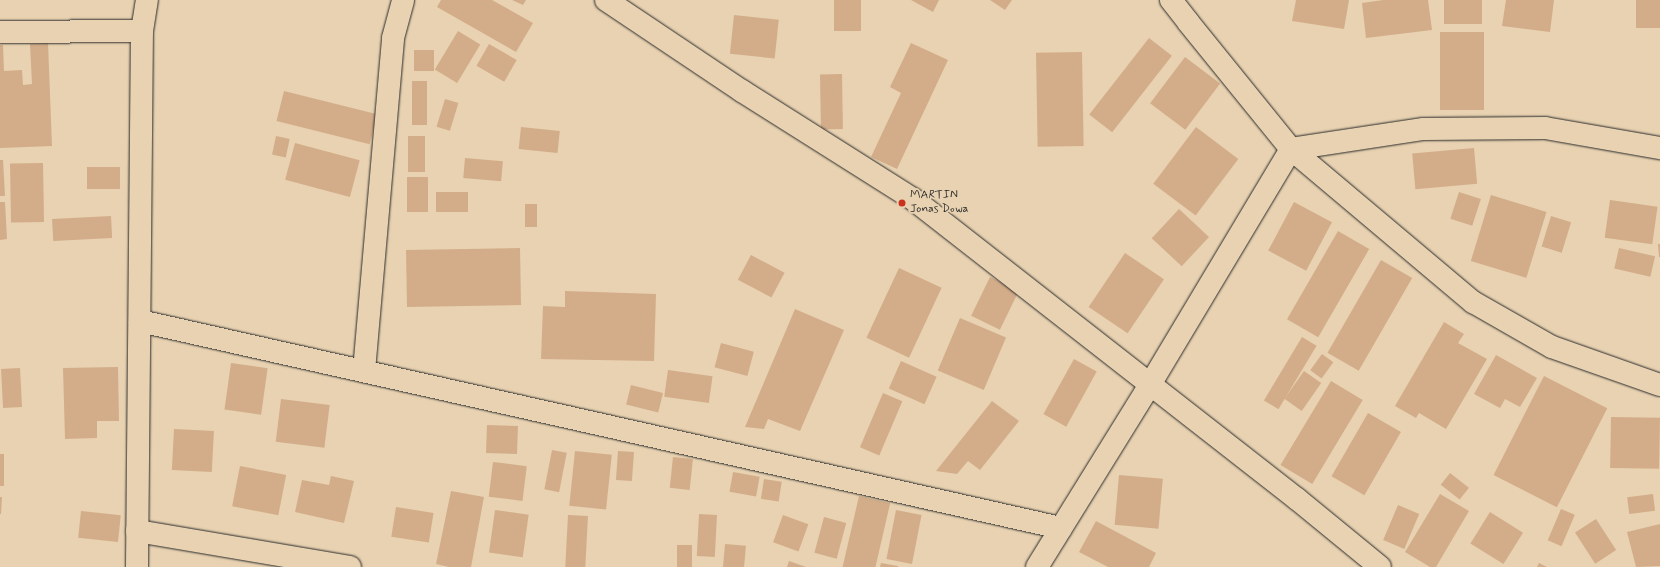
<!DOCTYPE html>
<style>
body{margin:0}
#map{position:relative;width:1660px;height:567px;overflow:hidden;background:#e8d2b1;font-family:Mynerve,sans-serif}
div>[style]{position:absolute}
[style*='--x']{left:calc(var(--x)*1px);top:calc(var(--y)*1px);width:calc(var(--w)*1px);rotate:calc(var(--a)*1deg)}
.building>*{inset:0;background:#d3ad89;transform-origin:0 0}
.roads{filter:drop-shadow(0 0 1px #2b2b2b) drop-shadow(0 0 1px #2b2b2b)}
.minor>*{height:22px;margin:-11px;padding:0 11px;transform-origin:11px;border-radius:11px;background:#e8d2b1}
.dots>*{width:11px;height:11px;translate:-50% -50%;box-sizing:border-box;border:2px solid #e8d2b1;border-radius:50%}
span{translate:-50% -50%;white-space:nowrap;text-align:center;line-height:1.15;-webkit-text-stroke:3.5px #e8d2b1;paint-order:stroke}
.poi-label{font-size:12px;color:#2b2b2b}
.left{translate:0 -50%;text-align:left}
</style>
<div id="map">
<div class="building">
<i style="clip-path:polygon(441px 0,492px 0,533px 23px,516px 52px,437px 7px)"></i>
<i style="clip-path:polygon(512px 0,526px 0,523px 5px)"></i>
<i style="left:834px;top:0;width:27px;height:31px"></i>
<i style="clip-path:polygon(911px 0,939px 0,933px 12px)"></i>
<i style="clip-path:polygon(990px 0,1012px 0,1005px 10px)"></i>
<i style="clip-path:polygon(1296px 0,1349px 0,1344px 29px,1292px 21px)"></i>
<i style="clip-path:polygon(1383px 0,1428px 0,1432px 30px,1366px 38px,1362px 3px)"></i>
<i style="left:1444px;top:0;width:38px;height:24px"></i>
<i style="clip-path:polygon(1506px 0,1554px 0,1550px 32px,1502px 26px)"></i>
<i style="left:1636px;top:0;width:24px;height:28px"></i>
<i style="left:734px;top:15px;width:45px;height:39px;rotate:6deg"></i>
<i style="left:458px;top:31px;width:26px;height:45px;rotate:31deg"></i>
<i style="left:1440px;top:32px;width:44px;height:78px"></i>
<i style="left:1149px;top:38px;width:29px;height:97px;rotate:38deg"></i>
<i style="clip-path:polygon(48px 43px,52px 146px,0 148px,0 45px,3px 45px,4px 71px,22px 70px,23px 85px,32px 84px,30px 44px)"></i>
<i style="clip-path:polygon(911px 43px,948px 60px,897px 169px,871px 157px,901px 93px,890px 87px)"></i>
<i style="left:489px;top:44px;width:32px;height:25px;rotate:30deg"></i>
<i style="left:414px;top:50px;width:20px;height:21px"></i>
<i style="left:1082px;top:52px;width:94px;height:46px;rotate:89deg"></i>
<i style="left:1185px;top:57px;width:44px;height:58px;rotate:37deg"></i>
<i style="left:842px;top:74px;width:55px;height:22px;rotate:89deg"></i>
<i style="left:412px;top:81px;width:15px;height:44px"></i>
<i style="left:284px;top:91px;width:96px;height:31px;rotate:14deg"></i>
<i style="left:445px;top:99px;width:14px;height:29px;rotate:17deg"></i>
<i style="left:521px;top:127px;width:39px;height:22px;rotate:6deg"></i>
<i style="left:1196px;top:127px;width:53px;height:71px;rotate:37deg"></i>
<i style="left:276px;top:136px;width:14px;height:19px;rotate:12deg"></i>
<i style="left:408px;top:136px;width:17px;height:36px"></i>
<i style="left:295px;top:143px;width:67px;height:38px;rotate:15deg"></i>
<i style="left:1474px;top:148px;width:36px;height:62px;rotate:85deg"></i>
<i style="left:465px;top:158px;width:38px;height:20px;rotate:5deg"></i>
<i style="clip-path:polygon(0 160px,3px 160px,5px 196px,0 196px)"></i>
<i style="left:43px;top:163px;width:59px;height:33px;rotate:89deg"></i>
<i style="left:87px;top:167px;width:33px;height:22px"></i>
<i style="left:407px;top:177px;width:21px;height:35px"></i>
<i style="left:436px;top:192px;width:32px;height:20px"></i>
<i style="left:1459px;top:192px;width:23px;height:28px;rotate:18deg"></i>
<i style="left:1491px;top:195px;width:58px;height:69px;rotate:17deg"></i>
<i style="left:1610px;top:200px;width:48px;height:38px;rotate:8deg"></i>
<i style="clip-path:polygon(0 202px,5px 202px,7px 239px,0 240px)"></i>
<i style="left:1294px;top:202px;width:43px;height:55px;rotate:28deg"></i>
<i style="left:525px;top:204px;width:12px;height:23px"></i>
<i style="left:1179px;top:209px;width:41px;height:40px;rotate:43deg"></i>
<i style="left:111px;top:216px;width:22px;height:59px;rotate:87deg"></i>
<i style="left:1551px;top:216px;width:21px;height:32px;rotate:17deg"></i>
<i style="left:1338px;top:231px;width:36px;height:102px;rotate:30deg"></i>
<i style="clip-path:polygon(1658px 244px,1660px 244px,1660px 257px,1659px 257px)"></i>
<i style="left:520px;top:248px;width:57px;height:114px;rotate:89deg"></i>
<i style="left:1619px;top:248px;width:37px;height:21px;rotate:13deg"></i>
<i style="left:1125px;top:253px;width:47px;height:65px;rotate:34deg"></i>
<i style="left:751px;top:255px;width:38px;height:28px;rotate:28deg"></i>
<i style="left:1381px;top:260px;width:36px;height:107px;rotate:30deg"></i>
<i style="left:899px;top:268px;width:47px;height:77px;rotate:25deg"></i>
<i style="left:990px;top:277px;width:32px;height:43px;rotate:26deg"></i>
<i style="clip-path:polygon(565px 291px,656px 294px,654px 361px,541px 359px,543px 306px,565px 307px)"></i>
<i style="clip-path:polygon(795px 309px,844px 330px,800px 431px,768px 419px,764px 429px,745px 427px)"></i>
<i style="left:960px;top:318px;width:50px;height:57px;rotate:23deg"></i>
<i style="clip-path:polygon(1444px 322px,1464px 334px,1458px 343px,1487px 359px,1446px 429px,1419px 413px,1416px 418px,1395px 406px)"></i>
<i style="left:1302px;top:337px;width:17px;height:74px;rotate:31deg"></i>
<i style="left:721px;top:343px;width:34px;height:25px;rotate:15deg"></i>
<i style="left:1322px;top:354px;width:14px;height:20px;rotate:36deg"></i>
<i style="clip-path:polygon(1496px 355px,1537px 378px,1520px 407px,1505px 399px,1500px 408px,1474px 394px)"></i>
<i style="left:1074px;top:359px;width:26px;height:63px;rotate:29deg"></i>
<i style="left:901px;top:361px;width:39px;height:30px;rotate:24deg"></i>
<i style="left:231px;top:363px;width:37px;height:47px;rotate:8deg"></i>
<i style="clip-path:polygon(118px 367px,119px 421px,97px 421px,97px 438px,65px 439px,63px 368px)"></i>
<i style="left:20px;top:368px;width:39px;height:19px;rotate:87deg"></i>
<i style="left:668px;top:370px;width:45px;height:27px;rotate:8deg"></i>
<i style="left:1304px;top:371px;width:21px;height:34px;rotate:35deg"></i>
<i style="left:1544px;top:376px;width:71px;height:111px;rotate:27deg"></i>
<i style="left:1331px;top:381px;width:37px;height:98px;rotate:31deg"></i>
<i style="left:631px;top:385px;width:33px;height:20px;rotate:14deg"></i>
<i style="left:883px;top:393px;width:21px;height:59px;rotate:23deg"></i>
<i style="left:281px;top:399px;width:49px;height:43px;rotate:7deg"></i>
<i style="clip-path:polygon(992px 401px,1019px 421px,980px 470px,968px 461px,957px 474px,936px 471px)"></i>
<i style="left:1368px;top:413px;width:38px;height:73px;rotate:30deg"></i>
<i style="left:1611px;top:417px;width:49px;height:51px;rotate:1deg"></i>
<i style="left:487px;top:425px;width:31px;height:28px;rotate:2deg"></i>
<i style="left:174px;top:429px;width:40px;height:41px;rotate:3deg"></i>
<i style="left:552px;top:450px;width:15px;height:40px;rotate:11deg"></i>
<i style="left:575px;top:451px;width:37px;height:55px;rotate:6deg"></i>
<i style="left:618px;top:451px;width:16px;height:29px;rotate:4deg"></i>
<i style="left:0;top:454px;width:4px;height:32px"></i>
<i style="left:673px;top:457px;width:20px;height:31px;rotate:6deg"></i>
<i style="left:493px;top:462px;width:34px;height:35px;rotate:7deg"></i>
<i style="left:240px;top:466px;width:47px;height:41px;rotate:11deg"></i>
<i style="left:733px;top:472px;width:27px;height:20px;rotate:10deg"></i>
<i style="left:1450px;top:473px;width:24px;height:15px;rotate:38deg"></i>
<i style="left:1119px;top:475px;width:44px;height:50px;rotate:5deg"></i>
<i style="clip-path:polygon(331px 476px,354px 481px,344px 523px,295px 512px,302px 480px,329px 485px)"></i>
<i style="left:764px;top:479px;width:18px;height:20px;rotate:9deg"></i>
<i style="clip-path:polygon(451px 491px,484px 497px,471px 567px,449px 567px,436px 564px)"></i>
<i style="clip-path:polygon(1440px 494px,1469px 511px,1436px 567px,1430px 567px,1405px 552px)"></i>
<i style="left:1653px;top:494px;width:17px;height:26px;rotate:83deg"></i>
<i style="left:859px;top:496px;width:32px;height:73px;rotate:13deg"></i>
<i style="clip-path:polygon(0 497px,2px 497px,1px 514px,0 514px)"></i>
<i style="left:1398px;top:505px;width:23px;height:38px;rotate:23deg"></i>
<i style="left:396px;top:507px;width:38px;height:30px;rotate:9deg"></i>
<i style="left:1561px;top:509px;width:15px;height:34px;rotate:23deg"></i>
<i style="left:495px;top:510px;width:34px;height:43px;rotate:8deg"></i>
<i style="left:896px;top:510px;width:26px;height:50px;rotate:11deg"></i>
<i style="left:81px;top:511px;width:40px;height:27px;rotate:6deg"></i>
<i style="left:1490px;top:512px;width:39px;height:37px;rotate:32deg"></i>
<i style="left:699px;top:514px;width:18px;height:42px;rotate:3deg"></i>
<i style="left:568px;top:515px;width:20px;height:52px;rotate:3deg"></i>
<i style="left:783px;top:515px;width:27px;height:29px;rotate:20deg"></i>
<i style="left:824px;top:517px;width:23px;height:37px;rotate:15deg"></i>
<i style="left:1596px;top:519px;width:37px;height:25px;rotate:57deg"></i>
<i style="clip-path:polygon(1096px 521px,1156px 553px,1149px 567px,1108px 567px,1079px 552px)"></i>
<i style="clip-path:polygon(1660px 524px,1660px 566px,1636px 567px,1627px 532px)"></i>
<i style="left:725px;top:544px;width:21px;height:23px;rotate:5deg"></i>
<i style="left:677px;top:545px;width:15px;height:22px"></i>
<i style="clip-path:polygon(789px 561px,806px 567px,787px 567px)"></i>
<i style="clip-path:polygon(881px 563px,898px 566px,898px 567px,880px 567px)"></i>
<i style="clip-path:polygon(1539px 563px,1547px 567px,1537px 567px)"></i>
</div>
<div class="roads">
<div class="minor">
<i style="--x:606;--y:0;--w:164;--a:33.8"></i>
<i style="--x:742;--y:91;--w:202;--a:32.3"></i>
<i style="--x:913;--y:199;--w:487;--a:38"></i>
<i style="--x:1297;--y:499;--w:107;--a:39.3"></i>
<i style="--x:1171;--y:0;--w:28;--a:52"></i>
<i style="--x:1188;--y:22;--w:164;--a:51"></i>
<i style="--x:1291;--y:149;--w:238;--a:40.1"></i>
<i style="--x:1473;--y:302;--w:91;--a:29.7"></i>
<i style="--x:1552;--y:347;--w:114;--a:19.4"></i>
<i style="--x:0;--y:32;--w:142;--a:-0.4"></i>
<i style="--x:140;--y:321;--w:944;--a:12.67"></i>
<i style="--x:364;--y:371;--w:334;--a:-85"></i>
<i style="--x:393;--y:38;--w:39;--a:-75"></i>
<i style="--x:137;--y:531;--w:216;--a:9.6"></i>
<i style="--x:137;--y:567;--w:536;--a:-89.47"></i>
<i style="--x:142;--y:31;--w:31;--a:-81"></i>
<i style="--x:1037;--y:567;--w:216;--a:-58.2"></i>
<i style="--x:1151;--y:383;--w:273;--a:-59.1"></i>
<i style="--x:1291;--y:149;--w:134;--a:-8.6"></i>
<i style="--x:1424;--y:129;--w:121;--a:-0.5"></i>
<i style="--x:1545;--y:128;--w:117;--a:9.9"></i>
</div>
</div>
<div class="dots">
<i style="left:902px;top:203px;background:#c8321e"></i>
</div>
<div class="poi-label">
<span class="left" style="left:910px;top:203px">MARTIN<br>Jonas Dowa</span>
</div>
</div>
